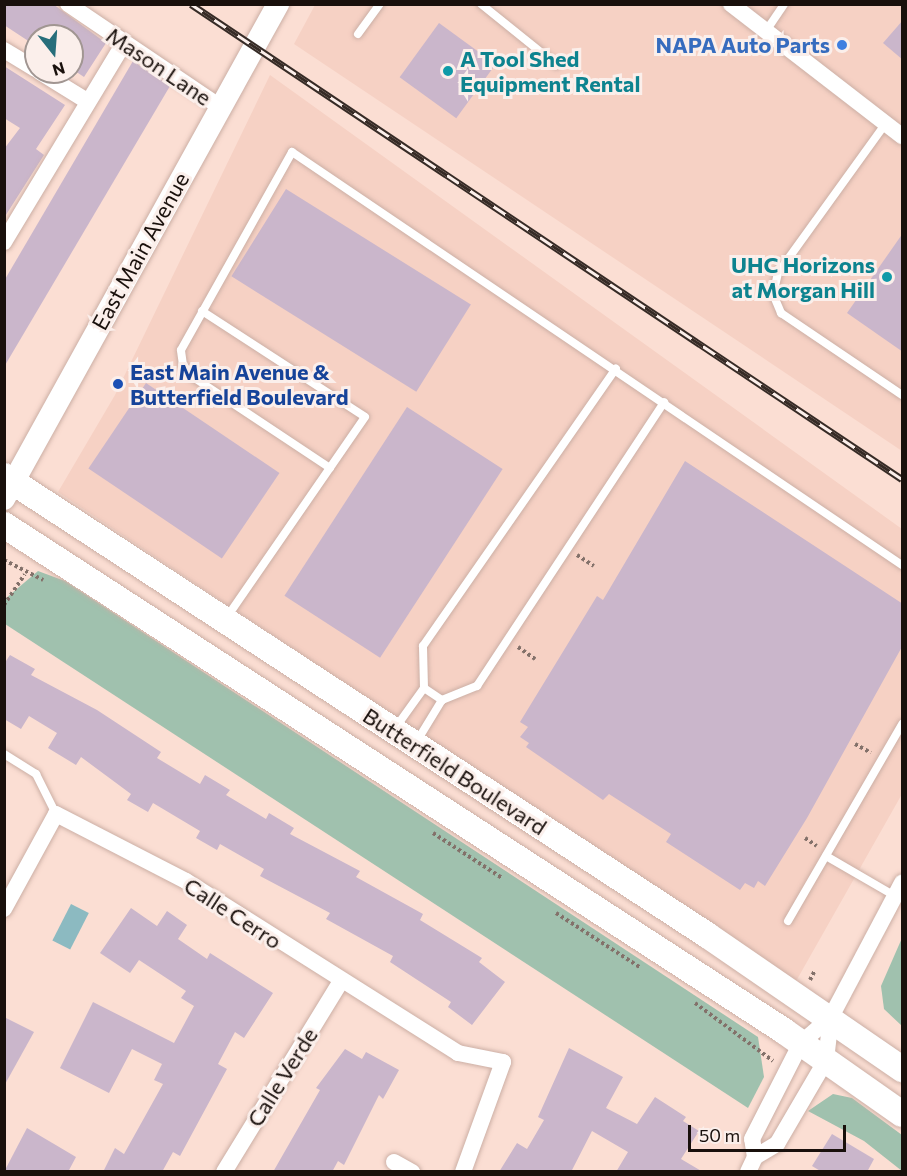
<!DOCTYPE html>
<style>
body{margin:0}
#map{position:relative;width:907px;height:1176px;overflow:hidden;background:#fbded3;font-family:Commissioner,sans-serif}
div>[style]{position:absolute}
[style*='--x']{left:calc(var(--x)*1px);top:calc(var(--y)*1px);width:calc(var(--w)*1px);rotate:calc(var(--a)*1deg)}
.built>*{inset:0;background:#f6d1c4}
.green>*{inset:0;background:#a0c1ae}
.water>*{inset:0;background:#8cbac1;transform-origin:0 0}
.building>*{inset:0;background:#cab6cb;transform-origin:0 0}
.path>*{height:4px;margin-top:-2px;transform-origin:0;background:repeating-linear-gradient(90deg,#83716a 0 3px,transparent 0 6px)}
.roads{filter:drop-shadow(0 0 2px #ccafa5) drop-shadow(0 0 2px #ccafa5)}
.lane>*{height:8px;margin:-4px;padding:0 4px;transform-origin:4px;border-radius:4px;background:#fff}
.street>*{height:16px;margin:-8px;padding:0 8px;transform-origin:8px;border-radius:8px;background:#fff}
.secondary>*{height:22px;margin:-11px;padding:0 11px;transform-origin:11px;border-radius:11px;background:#fff}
.primary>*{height:26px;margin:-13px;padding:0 13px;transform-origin:13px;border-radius:13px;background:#fff}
.rail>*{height:7px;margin-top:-3.5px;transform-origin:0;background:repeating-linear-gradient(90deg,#fbefeb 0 14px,#362b26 0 28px);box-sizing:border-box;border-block:2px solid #362b26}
.dots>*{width:16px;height:16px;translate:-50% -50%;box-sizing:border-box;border:3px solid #fbefeb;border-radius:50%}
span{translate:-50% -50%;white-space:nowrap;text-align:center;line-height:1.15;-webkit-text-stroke:6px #fbefeb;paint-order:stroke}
.shop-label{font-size:22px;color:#366cbe;font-weight:700}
.right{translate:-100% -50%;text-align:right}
.culture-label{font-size:22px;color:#0d838f;font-weight:700}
.left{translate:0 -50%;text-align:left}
.street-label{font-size:22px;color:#19100c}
.transit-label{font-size:22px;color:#164399;font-weight:700}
.frame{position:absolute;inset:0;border:6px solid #19100c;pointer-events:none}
.north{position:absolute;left:24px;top:24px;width:60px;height:60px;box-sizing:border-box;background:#fbefeb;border:2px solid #a19692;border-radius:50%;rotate:163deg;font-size:16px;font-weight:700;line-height:24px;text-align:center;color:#19100c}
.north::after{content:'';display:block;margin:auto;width:21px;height:27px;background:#276e7b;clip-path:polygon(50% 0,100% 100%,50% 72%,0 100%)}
.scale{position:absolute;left:688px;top:1125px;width:158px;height:27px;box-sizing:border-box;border:3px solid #19100c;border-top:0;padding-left:8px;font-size:18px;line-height:21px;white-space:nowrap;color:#19100c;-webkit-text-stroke:4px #fbefeb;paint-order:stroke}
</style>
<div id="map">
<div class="built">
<i style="clip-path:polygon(315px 5px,902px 5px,902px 451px,294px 44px)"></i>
<i style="clip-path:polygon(270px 75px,902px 529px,902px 794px,795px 983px,58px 492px,115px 395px)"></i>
</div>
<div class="green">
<i style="clip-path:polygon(38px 571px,65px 581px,758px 1037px,764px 1077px,748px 1108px,5px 624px,5px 599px)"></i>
<i style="clip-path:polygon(902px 938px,902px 1026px,884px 1009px,881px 986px)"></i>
<i style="clip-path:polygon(833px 1094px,852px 1098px,902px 1135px,902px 1171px,864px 1141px,808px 1111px)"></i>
</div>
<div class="water">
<i style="left:71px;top:904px;width:20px;height:41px;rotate:27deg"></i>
</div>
<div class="building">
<i style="clip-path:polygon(4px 4px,53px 4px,106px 43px,84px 77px,72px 69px,72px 36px,36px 36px,36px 46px,4px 25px)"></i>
<i style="clip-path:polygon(903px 20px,903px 60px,883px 43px)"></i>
<i style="left:439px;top:23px;width:70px;height:67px;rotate:36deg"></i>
<i style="clip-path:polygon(133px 61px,170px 86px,4px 367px,4px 281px)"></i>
<i style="clip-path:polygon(4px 66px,65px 105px,36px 149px,44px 155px,4px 218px,4px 149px,20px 128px,4px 118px)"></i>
<i style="left:286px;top:189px;width:218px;height:103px;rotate:32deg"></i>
<i style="clip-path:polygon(903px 233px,903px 352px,847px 313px)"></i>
<i style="left:146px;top:383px;width:161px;height:103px;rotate:34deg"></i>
<i style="left:407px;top:407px;width:114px;height:225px;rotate:33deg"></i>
<i style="clip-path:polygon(685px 461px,903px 604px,903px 645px,807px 818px,765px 886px,758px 881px,754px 888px,745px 883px,740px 890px,666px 842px,671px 834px,609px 794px,603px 800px,526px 747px,529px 743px,520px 737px,528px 727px,520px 722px,597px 596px,603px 600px)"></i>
<i style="clip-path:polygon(10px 655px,35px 669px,31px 675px,97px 710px,161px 752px,157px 758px,200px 784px,205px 775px,230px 790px,226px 795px,266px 819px,269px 813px,294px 828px,290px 834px,360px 871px,356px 877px,423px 914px,420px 920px,482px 958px,479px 962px,505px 982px,472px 1025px,448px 1007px,451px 1002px,390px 962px,393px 956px,326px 919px,330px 913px,260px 876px,264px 869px,220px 844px,217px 850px,196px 838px,200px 831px,153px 803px,148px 812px,127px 800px,131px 794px,81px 757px,76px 765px,48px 748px,57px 733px,29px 716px,21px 729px,4px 719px,4px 664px)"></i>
<i style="clip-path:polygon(131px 908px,157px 926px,167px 911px,187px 925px,178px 939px,207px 959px,210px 953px,273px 993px,244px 1038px,235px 1032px,218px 1064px,227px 1069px,180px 1156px,173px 1152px,162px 1172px,103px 1172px,115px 1148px,124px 1154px,163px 1084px,154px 1080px,162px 1064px,132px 1049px,109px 1093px,60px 1068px,93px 1002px,174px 1043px,194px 1006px,181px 998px,186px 991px,139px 960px,130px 973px,100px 953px)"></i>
<i style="clip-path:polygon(4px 1017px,34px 1032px,4px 1086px)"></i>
<i style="clip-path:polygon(569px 1048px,623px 1077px,606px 1108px,637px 1124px,655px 1097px,686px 1117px,683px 1121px,699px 1131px,681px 1159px,703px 1172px,616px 1172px,628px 1152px,592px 1131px,571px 1172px,499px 1172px,517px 1143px,527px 1149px,544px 1120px,538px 1117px)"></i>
<i style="clip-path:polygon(345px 1049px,362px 1059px,366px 1052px,399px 1070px,383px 1099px,379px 1095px,344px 1165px,338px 1161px,332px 1172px,273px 1172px,320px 1090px,316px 1088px)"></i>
<i style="clip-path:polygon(27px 1128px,76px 1157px,68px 1172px,4px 1172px)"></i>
<i style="clip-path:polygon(832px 1134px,874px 1159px,867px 1172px,822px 1172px,812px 1166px)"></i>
</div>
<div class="path">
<i style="--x:577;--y:555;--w:20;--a:33"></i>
<i style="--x:4;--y:560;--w:44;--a:27.1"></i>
<i style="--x:4;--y:605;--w:37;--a:-56"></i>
<i style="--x:518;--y:647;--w:21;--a:35"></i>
<i style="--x:855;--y:744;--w:18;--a:29"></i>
<i style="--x:433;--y:833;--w:82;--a:33.1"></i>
<i style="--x:805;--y:838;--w:14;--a:34"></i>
<i style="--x:556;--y:913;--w:101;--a:32.9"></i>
<i style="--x:810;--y:980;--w:11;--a:-63"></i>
<i style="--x:695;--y:1003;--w:97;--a:36.6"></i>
</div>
<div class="roads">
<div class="lane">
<i style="--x:481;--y:4;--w:97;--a:38.8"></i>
<i style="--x:766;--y:31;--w:32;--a:-56"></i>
<i style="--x:358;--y:34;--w:37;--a:-54"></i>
<i style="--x:886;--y:123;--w:185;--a:125.8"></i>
<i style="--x:778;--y:273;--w:22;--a:103"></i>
<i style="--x:773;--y:294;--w:21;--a:67"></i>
<i style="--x:781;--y:313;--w:146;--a:34.1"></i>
<i style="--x:202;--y:311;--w:194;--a:33"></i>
<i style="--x:365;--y:417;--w:243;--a:124.6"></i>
<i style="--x:330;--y:468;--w:164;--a:-146.4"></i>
<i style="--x:193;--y:377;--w:16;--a:-130"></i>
<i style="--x:183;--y:365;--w:15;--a:-98"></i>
<i style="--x:181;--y:350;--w:227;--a:-60.7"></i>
<i style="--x:292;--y:152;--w:737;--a:34.1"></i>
<i style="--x:424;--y:688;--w:22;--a:34"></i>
<i style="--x:396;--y:727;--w:48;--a:-54.3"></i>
<i style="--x:424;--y:688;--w:42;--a:-91.4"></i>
<i style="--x:423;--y:646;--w:338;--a:-55.2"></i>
<i style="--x:417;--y:741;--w:48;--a:-58.6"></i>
<i style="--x:442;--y:700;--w:38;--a:-22"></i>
<i style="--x:477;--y:686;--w:340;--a:-56.6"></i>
<i style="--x:4;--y:754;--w:38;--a:32"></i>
<i style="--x:36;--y:774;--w:45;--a:63.4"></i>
<i style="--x:826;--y:856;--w:80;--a:30.1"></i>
<i style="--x:788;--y:921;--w:228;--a:-59.9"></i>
</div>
<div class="street">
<i style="--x:68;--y:4;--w:184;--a:34.1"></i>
<i style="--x:731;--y:4;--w:216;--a:37.7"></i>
<i style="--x:4;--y:50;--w:37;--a:31"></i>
<i style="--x:40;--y:72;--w:55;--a:31.7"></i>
<i style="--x:4;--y:242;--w:232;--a:-58.9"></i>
<i style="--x:4;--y:909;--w:108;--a:-61.3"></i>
<i style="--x:56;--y:814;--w:146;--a:27.3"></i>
<i style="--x:186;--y:881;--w:322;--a:32.3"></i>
<i style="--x:458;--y:1053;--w:46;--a:11.3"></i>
<i style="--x:503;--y:1062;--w:117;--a:110"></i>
<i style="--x:755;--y:1157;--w:18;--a:-99"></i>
<i style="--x:752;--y:1139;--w:108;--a:-63"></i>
<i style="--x:801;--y:1043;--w:40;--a:-41"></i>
<i style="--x:394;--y:1162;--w:21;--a:29"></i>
<i style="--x:224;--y:1172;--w:222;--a:-58.5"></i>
<i style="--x:748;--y:1172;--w:17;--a:-65"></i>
<i style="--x:755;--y:1157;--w:26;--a:-31"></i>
<i style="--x:777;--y:1144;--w:97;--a:-59.7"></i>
<i style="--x:826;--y:1060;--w:43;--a:-83.4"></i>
<i style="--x:831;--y:1017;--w:152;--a:-62.1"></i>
</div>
<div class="secondary">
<i style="--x:4;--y:499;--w:566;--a:-61.03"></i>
</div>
<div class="primary">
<i style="--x:4;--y:476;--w:840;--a:33.14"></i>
<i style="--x:707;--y:935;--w:237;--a:34.5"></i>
<i style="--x:4;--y:525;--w:930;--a:32.97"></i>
<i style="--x:784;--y:1031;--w:144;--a:35.1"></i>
</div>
</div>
<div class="rail">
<i style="--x:191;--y:4;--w:855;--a:33.75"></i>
</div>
<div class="dots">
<i style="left:842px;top:45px;background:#3f7fe0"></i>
<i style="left:448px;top:71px;background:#0f9aa8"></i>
<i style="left:887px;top:277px;background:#0f9aa8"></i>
<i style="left:118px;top:384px;background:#1a4fb4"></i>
</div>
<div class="shop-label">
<span class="right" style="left:830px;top:45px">NAPA Auto Parts</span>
</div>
<div class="culture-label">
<span class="left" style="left:460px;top:71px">A Tool Shed<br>Equipment Rental</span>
<span class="right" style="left:875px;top:277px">UHC Horizons<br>at Morgan Hill</span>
</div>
<div class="street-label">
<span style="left:159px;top:66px;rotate:34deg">Mason Lane</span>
<span style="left:140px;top:251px;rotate:-61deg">East Main Avenue</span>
<span style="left:455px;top:771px;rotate:33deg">Butterfield Boulevard</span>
<span style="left:233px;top:913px;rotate:33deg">Calle Cerro</span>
<span style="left:282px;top:1077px;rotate:-58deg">Calle Verde</span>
</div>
<div class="transit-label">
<span class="left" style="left:130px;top:384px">East Main Avenue &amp;<br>Butterfield Boulevard</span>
</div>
<div class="frame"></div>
<div class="north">N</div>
<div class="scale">50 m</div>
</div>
